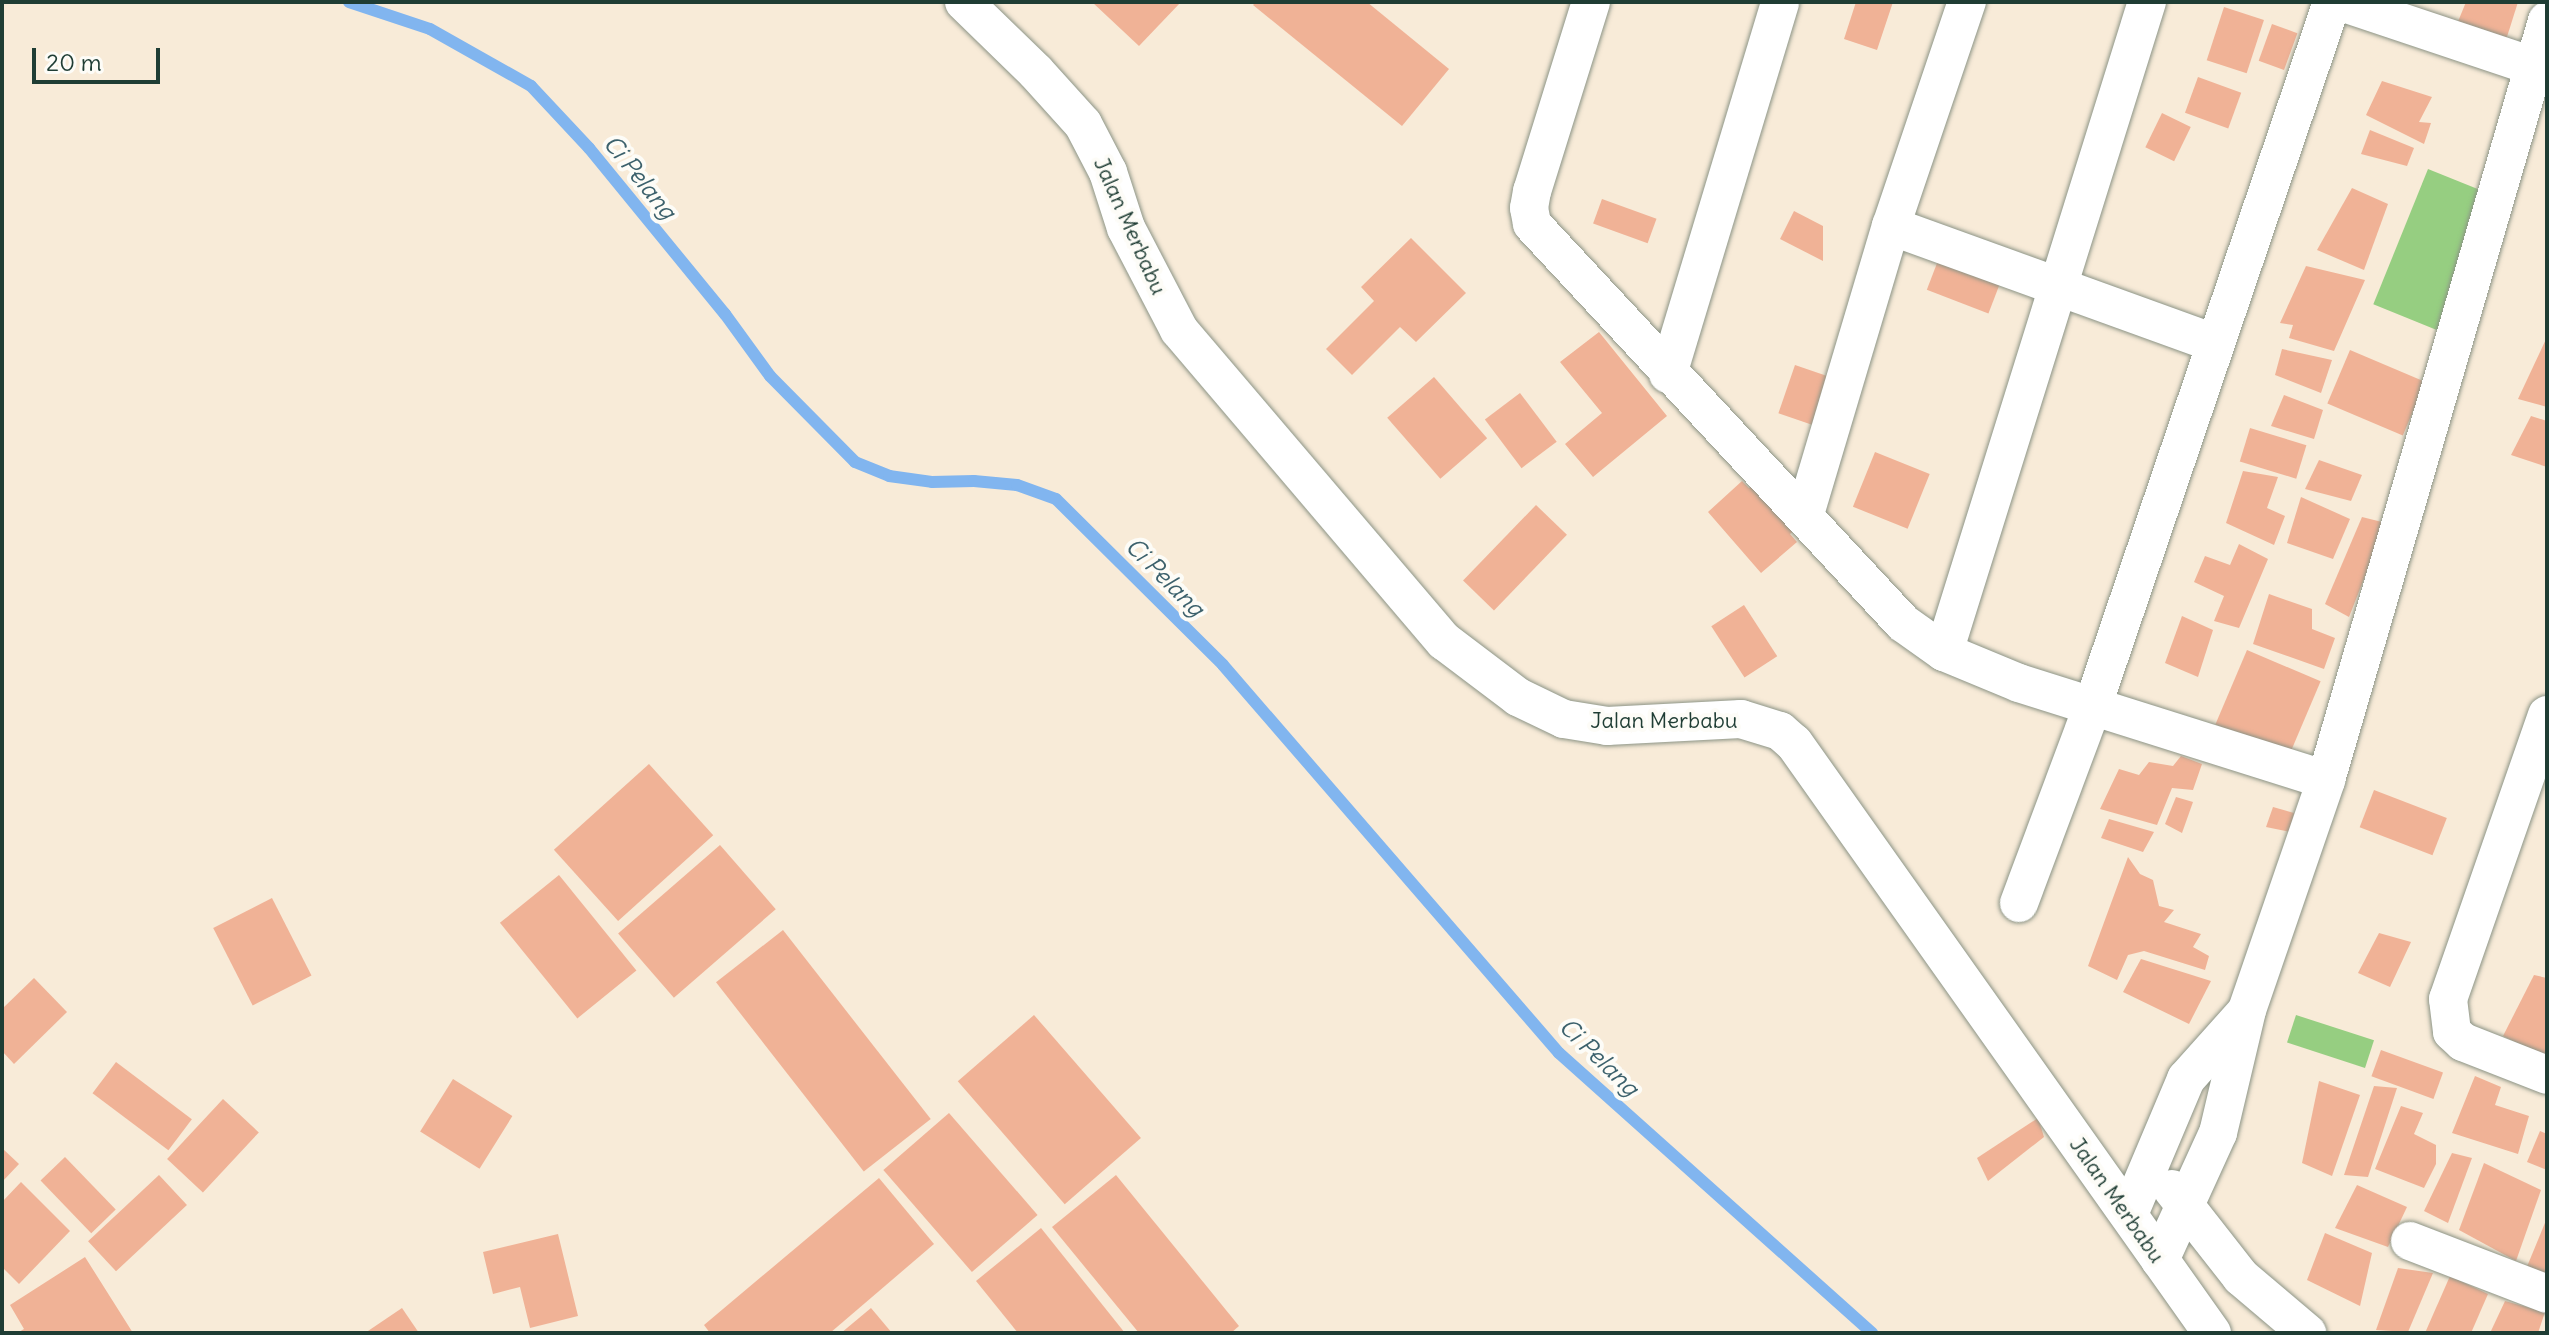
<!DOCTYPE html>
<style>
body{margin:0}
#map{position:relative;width:2549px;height:1335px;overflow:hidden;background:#f8ebd8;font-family:Delius,sans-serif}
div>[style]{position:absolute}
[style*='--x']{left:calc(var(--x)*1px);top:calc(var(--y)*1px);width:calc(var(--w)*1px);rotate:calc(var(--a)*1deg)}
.green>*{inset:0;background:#96ce81;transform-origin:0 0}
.stream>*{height:12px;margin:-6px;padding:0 6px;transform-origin:6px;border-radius:6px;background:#81b5ef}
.building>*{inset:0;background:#f0b296;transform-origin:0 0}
.roads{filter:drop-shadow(0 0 2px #8c9486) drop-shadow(0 0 2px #8c9486)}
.street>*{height:38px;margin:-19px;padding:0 19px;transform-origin:19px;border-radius:19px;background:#fff}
span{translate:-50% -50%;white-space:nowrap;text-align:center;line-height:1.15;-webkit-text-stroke:8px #fdfcf7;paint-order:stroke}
.street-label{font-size:22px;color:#1f3d34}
.water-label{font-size:24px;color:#3c616c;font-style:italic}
.frame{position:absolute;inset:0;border:4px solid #1f3d34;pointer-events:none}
.scale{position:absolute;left:32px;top:48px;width:128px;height:36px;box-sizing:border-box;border:4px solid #1f3d34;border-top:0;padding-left:10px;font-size:24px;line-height:28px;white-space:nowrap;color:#1f3d34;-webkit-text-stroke:6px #fdfcf7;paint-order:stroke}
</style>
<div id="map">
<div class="green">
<i style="left:2428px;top:169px;width:81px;height:146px;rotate:22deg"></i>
<i style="left:2296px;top:1015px;width:82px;height:29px;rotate:18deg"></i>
</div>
<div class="stream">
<i style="--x:349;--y:2;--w:85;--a:18.4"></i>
<i style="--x:430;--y:29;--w:116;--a:29.4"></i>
<i style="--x:531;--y:86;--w:85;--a:46.9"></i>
<i style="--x:589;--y:148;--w:215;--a:50.7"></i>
<i style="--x:725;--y:314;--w:77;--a:54"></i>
<i style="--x:770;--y:376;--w:121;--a:45.3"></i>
<i style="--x:855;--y:462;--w:37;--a:22"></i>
<i style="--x:889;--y:476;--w:43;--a:7.9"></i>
<i style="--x:932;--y:482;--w:42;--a:-1.4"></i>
<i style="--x:974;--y:481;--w:43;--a:5.3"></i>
<i style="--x:1017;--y:485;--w:41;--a:19.7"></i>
<i style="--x:1056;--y:499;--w:235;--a:44.8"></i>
<i style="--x:1223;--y:665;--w:513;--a:49.11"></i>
<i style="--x:1559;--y:1053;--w:420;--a:41.8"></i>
</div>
<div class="building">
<i style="clip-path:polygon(1092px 2px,1181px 2px,1139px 46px)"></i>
<i style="clip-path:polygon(1256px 2px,1367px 2px,1449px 69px,1402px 126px,1253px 5px)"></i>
<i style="clip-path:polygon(1856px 2px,1893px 2px,1877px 50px,1844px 39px)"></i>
<i style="clip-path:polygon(2466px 2px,2518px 2px,2506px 40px,2457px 24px)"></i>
<i style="left:2224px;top:7px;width:42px;height:56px;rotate:18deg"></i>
<i style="left:2272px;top:24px;width:27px;height:39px;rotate:20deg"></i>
<i style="left:2198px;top:77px;width:46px;height:38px;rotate:20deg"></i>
<i style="clip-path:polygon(2382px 81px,2432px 97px,2419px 122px,2431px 123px,2424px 144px,2366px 115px)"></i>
<i style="left:2162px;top:113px;width:32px;height:38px;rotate:26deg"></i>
<i style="clip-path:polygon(2370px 130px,2414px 148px,2407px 166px,2361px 154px)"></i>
<i style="clip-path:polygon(2352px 188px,2388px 204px,2364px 270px,2317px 250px)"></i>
<i style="left:1602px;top:199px;width:58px;height:26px;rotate:20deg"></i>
<i style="clip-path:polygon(1794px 211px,1823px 226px,1823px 261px,1780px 239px)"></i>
<i style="clip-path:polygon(1411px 238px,1466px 293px,1416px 342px,1400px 327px,1352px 375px,1326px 349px,1374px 301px,1361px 287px)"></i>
<i style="left:1939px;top:258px;width:66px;height:34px;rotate:21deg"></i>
<i style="clip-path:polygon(2306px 266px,2365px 280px,2334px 351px,2289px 338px,2293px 325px,2280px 323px)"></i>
<i style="clip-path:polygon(1599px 332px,1667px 416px,1593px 477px,1565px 444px,1602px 413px,1560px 362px)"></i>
<i style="clip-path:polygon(2547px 337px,2547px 407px,2518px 399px)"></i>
<i style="clip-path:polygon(2282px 349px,2332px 360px,2321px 393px,2275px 375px)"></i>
<i style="left:2350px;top:350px;width:82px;height:58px;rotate:23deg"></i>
<i style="left:1795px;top:365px;width:37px;height:51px;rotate:19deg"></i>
<i style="left:1434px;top:377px;width:81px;height:62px;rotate:49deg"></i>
<i style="left:1520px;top:393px;width:61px;height:44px;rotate:53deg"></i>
<i style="clip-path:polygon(2284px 395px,2323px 410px,2314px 439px,2271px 426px)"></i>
<i style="clip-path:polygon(2531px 416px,2547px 421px,2547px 467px,2511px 455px)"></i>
<i style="left:2250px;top:428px;width:59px;height:35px;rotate:17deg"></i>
<i style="left:1875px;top:452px;width:59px;height:59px;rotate:22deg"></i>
<i style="clip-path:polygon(2319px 460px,2362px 475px,2351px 501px,2305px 489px)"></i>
<i style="clip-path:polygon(2243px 471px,2278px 477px,2267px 508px,2285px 516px,2274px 545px,2226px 523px)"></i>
<i style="clip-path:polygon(1759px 479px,1800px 526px,1790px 534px,1797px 542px,1761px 573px,1708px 512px,1742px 481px,1749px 488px)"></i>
<i style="clip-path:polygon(2301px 497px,2350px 519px,2333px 559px,2287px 543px)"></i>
<i style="left:1536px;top:505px;width:43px;height:105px;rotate:44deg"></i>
<i style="clip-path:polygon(2362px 517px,2386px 523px,2349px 617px,2325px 604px)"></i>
<i style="clip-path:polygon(2239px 544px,2268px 559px,2239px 628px,2214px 621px,2224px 596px,2194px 582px,2205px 556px,2230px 565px)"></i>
<i style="clip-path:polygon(2269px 594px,2312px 609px,2312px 629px,2335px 638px,2324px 669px,2253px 644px)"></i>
<i style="left:1744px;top:605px;width:61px;height:39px;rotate:57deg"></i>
<i style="clip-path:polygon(2182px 616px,2213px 630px,2198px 677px,2165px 663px)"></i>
<i style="left:2247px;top:650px;width:80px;height:81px;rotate:23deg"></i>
<i style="clip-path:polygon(2181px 756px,2202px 764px,2193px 790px,2172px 788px,2157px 825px,2100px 809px,2119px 769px,2139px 775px,2149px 762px,2173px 766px)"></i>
<i style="left:649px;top:764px;width:96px;height:128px;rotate:48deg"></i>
<i style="left:2374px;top:790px;width:78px;height:40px;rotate:21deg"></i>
<i style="clip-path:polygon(2176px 797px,2193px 802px,2182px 833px,2165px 824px)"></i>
<i style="clip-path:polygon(2273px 807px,2294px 813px,2290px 832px,2266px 827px)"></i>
<i style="clip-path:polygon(2109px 819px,2154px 832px,2143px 852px,2101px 838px)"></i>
<i style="left:720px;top:845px;width:85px;height:135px;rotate:49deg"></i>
<i style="clip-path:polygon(2128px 857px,2140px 874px,2153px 880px,2159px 906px,2174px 910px,2164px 922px,2201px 934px,2193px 947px,2209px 956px,2205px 970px,2144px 951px,2128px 955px,2117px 980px,2088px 966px)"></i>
<i style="left:559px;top:875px;width:123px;height:76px;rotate:51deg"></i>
<i style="left:272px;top:898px;width:87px;height:66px;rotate:63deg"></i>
<i style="left:783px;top:930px;width:240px;height:85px;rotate:52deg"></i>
<i style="clip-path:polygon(2379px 933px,2411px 942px,2390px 987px,2358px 973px)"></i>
<i style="clip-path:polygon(2141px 959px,2211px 981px,2189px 1024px,2123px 992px)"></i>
<i style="clip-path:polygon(2534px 975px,2547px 978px,2547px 1058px,2503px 1036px)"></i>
<i style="clip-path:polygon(34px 978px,67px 1012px,14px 1064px,2px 1051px,2px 1009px)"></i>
<i style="left:1034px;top:1015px;width:163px;height:101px;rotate:49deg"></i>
<i style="left:2381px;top:1050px;width:66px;height:28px;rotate:20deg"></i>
<i style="left:116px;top:1062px;width:95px;height:39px;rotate:37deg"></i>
<i style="clip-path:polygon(2475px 1076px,2501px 1087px,2495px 1105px,2529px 1116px,2518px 1154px,2452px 1133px)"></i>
<i style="left:453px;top:1079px;width:70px;height:62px;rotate:32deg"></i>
<i style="clip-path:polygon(2319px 1081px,2360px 1095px,2332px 1176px,2302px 1163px)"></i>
<i style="clip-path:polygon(2374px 1086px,2397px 1088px,2368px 1177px,2344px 1175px)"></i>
<i style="left:223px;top:1099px;width:49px;height:82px;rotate:43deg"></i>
<i style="clip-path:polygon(2401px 1106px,2423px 1113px,2414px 1134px,2436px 1145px,2436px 1164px,2424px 1188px,2375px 1169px)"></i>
<i style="left:949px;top:1113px;width:135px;height:87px;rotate:49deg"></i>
<i style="clip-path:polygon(2038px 1118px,2044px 1137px,1988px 1181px,1977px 1158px)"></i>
<i style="clip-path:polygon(2540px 1131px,2547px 1134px,2547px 1170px,2527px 1162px)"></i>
<i style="clip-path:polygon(2px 1148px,19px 1164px,2px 1182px)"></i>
<i style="clip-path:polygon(2452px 1153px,2472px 1158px,2448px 1223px,2424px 1211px)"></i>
<i style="left:65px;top:1157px;width:73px;height:34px;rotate:46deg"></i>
<i style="clip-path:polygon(2484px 1163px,2541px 1190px,2516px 1261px,2459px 1230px)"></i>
<i style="left:159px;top:1175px;width:41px;height:97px;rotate:47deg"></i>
<i style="clip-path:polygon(1116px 1175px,1239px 1326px,1231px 1333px,1139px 1333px,1052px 1227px)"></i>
<i style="clip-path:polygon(879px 1178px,934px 1244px,830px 1333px,710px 1333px,704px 1325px)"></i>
<i style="clip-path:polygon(21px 1182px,70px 1231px,19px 1284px,2px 1267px,2px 1202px)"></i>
<i style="clip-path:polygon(2357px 1185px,2407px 1207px,2388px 1247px,2335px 1228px)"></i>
<i style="clip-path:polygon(2547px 1218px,2547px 1274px,2526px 1269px)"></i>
<i style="clip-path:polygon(1041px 1228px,1125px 1333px,1018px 1333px,976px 1281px)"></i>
<i style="clip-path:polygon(2325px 1233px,2372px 1253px,2360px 1306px,2307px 1280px)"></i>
<i style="clip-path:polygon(558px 1234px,578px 1316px,530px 1328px,520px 1287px,493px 1294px,483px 1252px)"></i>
<i style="clip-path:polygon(85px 1257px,133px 1333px,17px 1333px,24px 1329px,10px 1305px)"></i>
<i style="clip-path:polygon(2398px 1268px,2433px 1273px,2408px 1332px,2376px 1330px)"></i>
<i style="clip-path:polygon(2450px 1276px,2488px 1294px,2471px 1333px,2425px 1333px)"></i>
<i style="clip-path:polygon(2505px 1301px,2545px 1312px,2538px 1333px,2490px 1333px)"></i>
<i style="clip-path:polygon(402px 1308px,419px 1333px,365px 1333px)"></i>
<i style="clip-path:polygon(871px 1308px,892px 1333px,841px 1333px)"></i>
</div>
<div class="roads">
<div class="street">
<i style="--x:964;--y:2;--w:100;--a:44.2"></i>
<i style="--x:1036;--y:72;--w:70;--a:47.9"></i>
<i style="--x:1083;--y:124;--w:54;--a:62.5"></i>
<i style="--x:1108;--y:172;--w:59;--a:72.2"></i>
<i style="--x:1126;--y:228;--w:115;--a:62.5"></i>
<i style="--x:1179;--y:330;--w:409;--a:49.6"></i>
<i style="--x:1444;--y:641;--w:93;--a:37.1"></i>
<i style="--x:1518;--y:697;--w:51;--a:25.6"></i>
<i style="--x:1564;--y:719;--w:44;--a:9.2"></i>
<i style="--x:1607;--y:726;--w:134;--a:-3"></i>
<i style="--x:1741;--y:719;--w:41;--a:17.1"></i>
<i style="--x:1780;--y:731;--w:18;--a:41"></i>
<i style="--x:1794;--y:743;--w:723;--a:54.68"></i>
<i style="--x:1591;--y:2;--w:198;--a:107.3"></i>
<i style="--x:1532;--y:191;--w:17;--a:100"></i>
<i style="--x:1529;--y:208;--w:16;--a:79"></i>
<i style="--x:1532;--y:224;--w:545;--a:47.08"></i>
<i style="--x:1903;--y:623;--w:50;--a:35.3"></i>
<i style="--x:1944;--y:652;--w:81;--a:22.5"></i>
<i style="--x:2019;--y:683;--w:322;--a:17.5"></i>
<i style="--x:2341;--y:2;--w:217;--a:18.5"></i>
<i style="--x:1891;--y:226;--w:344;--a:19.9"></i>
<i style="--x:1668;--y:374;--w:388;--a:-73.2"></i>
<i style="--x:1805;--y:514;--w:301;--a:-73.4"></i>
<i style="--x:1891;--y:226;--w:237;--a:-71.3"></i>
<i style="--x:1944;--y:652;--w:681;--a:-72.66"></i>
<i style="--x:2547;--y:715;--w:301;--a:109.2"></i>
<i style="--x:2448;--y:999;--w:33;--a:83"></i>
<i style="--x:2452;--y:1032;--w:15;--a:42"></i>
<i style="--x:2463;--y:1042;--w:90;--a:21.4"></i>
<i style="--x:2019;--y:903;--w:208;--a:-69.5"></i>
<i style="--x:2092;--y:708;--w:746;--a:-71.22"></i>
<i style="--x:2172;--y:1189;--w:112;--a:51.9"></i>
<i style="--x:2241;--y:1277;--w:87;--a:40.3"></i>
<i style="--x:2129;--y:1214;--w:147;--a:-67.1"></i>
<i style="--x:2186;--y:1079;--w:87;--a:-48.3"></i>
<i style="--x:2410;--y:1241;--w:147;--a:21.1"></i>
<i style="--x:2160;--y:1260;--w:140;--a:-65.5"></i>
<i style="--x:2218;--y:1133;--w:126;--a:-76.7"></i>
<i style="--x:2247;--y:1010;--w:243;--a:-71"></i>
<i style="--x:2326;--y:780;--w:791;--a:-73.77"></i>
</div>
</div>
<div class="street-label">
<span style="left:1130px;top:226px;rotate:66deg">Jalan Merbabu</span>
<span style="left:1664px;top:721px">Jalan Merbabu</span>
<span style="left:2117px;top:1200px;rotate:55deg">Jalan Merbabu</span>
</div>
<div class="water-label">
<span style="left:640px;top:177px;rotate:51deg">Ci Pelang</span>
<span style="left:1165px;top:577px;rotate:45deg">Ci Pelang</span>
<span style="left:1599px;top:1057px;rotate:44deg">Ci Pelang</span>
</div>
<div class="frame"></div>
<div class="scale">20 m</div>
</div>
